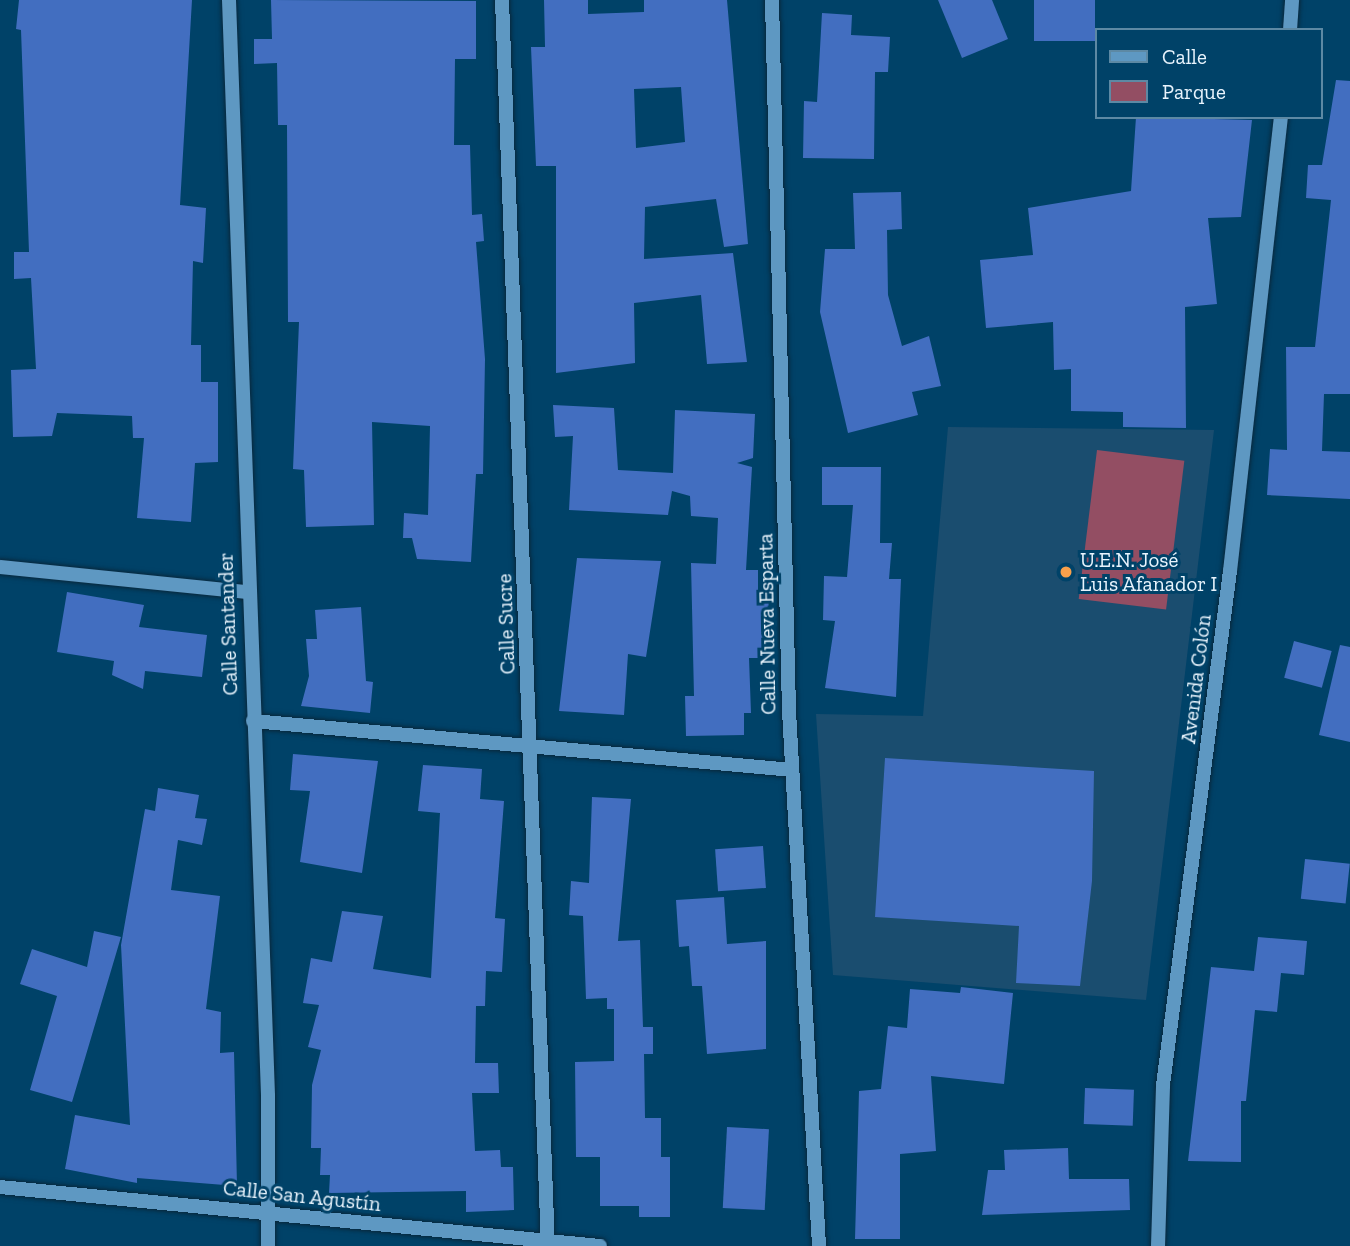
<!DOCTYPE html>
<meta charset="utf-8">
<style>
body{margin:0}
#map{position:relative;width:1350px;height:1246px;overflow:hidden;background:#004268;font-family:"Zilla Slab",serif}
div>[style]{position:absolute}
[style*='--x']{left:calc(var(--x)*1px);top:calc(var(--y)*1px);width:calc(var(--w)*1px);rotate:calc(var(--a)*1deg)}
.built>*{inset:0;background:#1a4d6f}
.green>*{inset:0;background:#934e63;transform-origin:0 0}
.building>*{inset:0;background:#426ec0;transform-origin:0 0}
.roads{filter:drop-shadow(0 0 2px #08283c) drop-shadow(0 0 2px #08283c)}
.street>*{height:14px;margin:-7px;padding:0 7px;transform-origin:7px;border-radius:7px;background:#5e98c2}
.dots>*{width:19px;height:19px;translate:-50% -50%;box-sizing:border-box;border:4px solid #004268;border-radius:50%}
span{translate:-50% -50%;white-space:nowrap;text-align:center;line-height:1.15;-webkit-text-stroke:6px #004268;paint-order:stroke}
.poi-label{font-size:21px;color:#e8f4fd}
.left{translate:0 -50%;text-align:left}
.street-label{font-size:21px;color:#e8f4fd}
.legend{position:absolute;left:1095px;top:28px;width:228px;height:91px;box-sizing:border-box;background:#004268;border:2px solid #5d89a4;margin:0;padding:9px 12px;list-style:none;font-size:21px;color:#e8f4fd}
.legend li{display:flex;align-items:center;gap:14px;height:35px}
.legend b{width:35px;border:2px solid #5d89a4}
</style>
<div id="map">
<div class="built">
<i style="clip-path:polygon(948px 427px,1214px 430px,1146px 1000px,833px 975px,816px 714px,923px 716px)"></i>
</div>
<div class="green">
<i style="left:1097px;top:450px;width:88px;height:150px;rotate:7deg"></i>
</div>
<div class="building">
<i style="clip-path:polygon(19px 0,192px 0,180px 205px,206px 208px,203px 263px,193px 261px,191px 345px,201px 345px,201px 382px,218px 382px,218px 462px,195px 463px,191px 522px,137px 518px,144px 438px,133px 438px,132px 416px,57px 413px,52px 436px,13px 437px,11px 370px,36px 369px,31px 278px,14px 279px,14px 252px,29px 252px,21px 30px,16px 29px)"></i>
<i style="clip-path:polygon(271px 0,476px 1px,476px 59px,455px 59px,454px 145px,470px 145px,472px 215px,482px 214px,484px 241px,476px 242px,485px 359px,483px 474px,476px 474px,471px 562px,417px 559px,412px 538px,403px 538px,404px 513px,428px 515px,430px 426px,372px 422px,374px 525px,306px 527px,304px 470px,293px 469px,299px 322px,288px 322px,287px 125px,278px 125px,277px 63px,254px 64px,254px 39px,272px 39px)"></i>
<i style="clip-path:polygon(evenodd,544px 0,588px 0,588px 14px,644px 12px,644px 0,727px 0,748px 244px,724px 247px,716px 199px,645px 207px,644px 259px,733px 253px,747px 362px,707px 364px,701px 295px,634px 303px,635px 363px,556px 373px,556px 166px,536px 166px,531px 47px,545px 47px,544px 0,681px 87px,685px 142px,636px 148px,634px 89px,681px 87px)"></i>
<i style="clip-path:polygon(938px 0,992px 0,1008px 39px,962px 58px)"></i>
<i style="left:1034px;top:0;width:61px;height:41px"></i>
<i style="clip-path:polygon(822px 13px,852px 15px,851px 35px,890px 37px,888px 72px,875px 72px,874px 159px,803px 158px,804px 101px,817px 102px)"></i>
<i style="clip-path:polygon(1336px 80px,1350px 81px,1350px 394px,1324px 394px,1322px 451px,1350px 452px,1350px 499px,1267px 495px,1270px 449px,1287px 450px,1286px 347px,1315px 347px,1331px 200px,1306px 198px,1308px 165px,1322px 165px)"></i>
<i style="clip-path:polygon(1136px 117px,1252px 120px,1241px 217px,1208px 218px,1217px 304px,1185px 307px,1186px 428px,1123px 427px,1123px 412px,1071px 411px,1071px 369px,1054px 370px,1053px 322px,986px 328px,980px 260px,1033px 255px,1028px 208px,1131px 191px)"></i>
<i style="clip-path:polygon(901px 192px,902px 229px,887px 230px,888px 295px,902px 346px,929px 336px,941px 386px,912px 392px,918px 415px,848px 433px,820px 312px,825px 249px,855px 249px,853px 193px)"></i>
<i style="clip-path:polygon(553px 405px,614px 408px,618px 470px,673px 473px,675px 410px,755px 414px,753px 458px,737px 463px,752px 467px,746px 570px,758px 570px,758px 594px,769px 595px,767px 658px,749px 658px,751px 713px,744px 713px,744px 735px,686px 736px,685px 696px,694px 696px,691px 563px,716px 564px,718px 518px,691px 516px,690px 496px,672px 491px,668px 515px,569px 510px,573px 436px,555px 437px)"></i>
<i style="clip-path:polygon(822px 467px,881px 467px,880px 543px,892px 543px,889px 579px,901px 579px,896px 697px,825px 688px,835px 621px,823px 620px,824px 576px,847px 577px,853px 505px,822px 505px)"></i>
<i style="clip-path:polygon(577px 558px,661px 561px,646px 657px,628px 654px,624px 715px,559px 711px)"></i>
<i style="clip-path:polygon(67px 592px,144px 605px,139px 627px,207px 635px,202px 677px,145px 671px,143px 689px,112px 675px,114px 661px,57px 652px)"></i>
<i style="clip-path:polygon(361px 607px,366px 681px,373px 682px,370px 713px,301px 706px,309px 676px,306px 639px,317px 639px,315px 610px)"></i>
<i style="left:1294px;top:641px;width:39px;height:38px;rotate:15deg"></i>
<i style="clip-path:polygon(1340px 645px,1350px 647px,1350px 742px,1319px 735px)"></i>
<i style="clip-path:polygon(293px 754px,378px 761px,362px 873px,300px 862px,310px 791px,290px 790px)"></i>
<i style="clip-path:polygon(885px 758px,1094px 771px,1092px 881px,1080px 986px,1016px 983px,1019px 926px,875px 917px)"></i>
<i style="clip-path:polygon(423px 765px,482px 769px,480px 799px,504px 801px,495px 918px,505px 919px,502px 972px,486px 971px,485px 1006px,476px 1006px,475px 1063px,498px 1063px,499px 1093px,472px 1093px,475px 1151px,500px 1150px,501px 1167px,513px 1167px,514px 1210px,466px 1212px,466px 1191px,329px 1193px,330px 1175px,320px 1175px,321px 1148px,311px 1148px,312px 1085px,321px 1050px,308px 1047px,319px 1005px,303px 1003px,311px 958px,332px 962px,342px 911px,383px 916px,373px 969px,431px 978px,440px 813px,418px 811px)"></i>
<i style="clip-path:polygon(158px 788px,199px 795px,195px 818px,207px 819px,202px 845px,178px 840px,171px 890px,220px 896px,206px 1009px,221px 1012px,220px 1053px,234px 1052px,237px 1186px,137px 1178px,137px 1183px,65px 1169px,75px 1115px,130px 1125px,121px 945px,145px 809px,155px 811px)"></i>
<i style="clip-path:polygon(592px 797px,631px 799px,618px 941px,640px 940px,643px 1027px,653px 1027px,653px 1054px,644px 1054px,645px 1118px,661px 1118px,661px 1157px,670px 1157px,670px 1217px,639px 1217px,639px 1206px,600px 1206px,600px 1157px,576px 1157px,575px 1062px,614px 1061px,614px 1009px,607px 1009px,607px 998px,586px 999px,583px 916px,569px 915px,571px 881px,589px 883px)"></i>
<i style="left:763px;top:846px;width:42px;height:48px;rotate:86deg"></i>
<i style="left:1305px;top:859px;width:45px;height:40px;rotate:6deg"></i>
<i style="clip-path:polygon(724px 897px,727px 944px,766px 941px,766px 1049px,707px 1054px,702px 986px,692px 986px,689px 946px,679px 947px,676px 900px)"></i>
<i style="clip-path:polygon(94px 931px,121px 937px,72px 1102px,30px 1090px,57px 996px,20px 984px,32px 949px,87px 967px)"></i>
<i style="clip-path:polygon(1258px 937px,1307px 941px,1304px 975px,1281px 973px,1277px 1012px,1255px 1010px,1246px 1101px,1241px 1101px,1241px 1162px,1188px 1161px,1211px 967px,1254px 971px)"></i>
<i style="clip-path:polygon(961px 987px,1013px 993px,1004px 1084px,931px 1076px,936px 1151px,900px 1154px,900px 1239px,855px 1239px,859px 1091px,881px 1089px,888px 1026px,907px 1028px,910px 989px,960px 993px)"></i>
<i style="left:1085px;top:1088px;width:49px;height:36px;rotate:2deg"></i>
<i style="left:727px;top:1127px;width:42px;height:81px;rotate:3deg"></i>
<i style="clip-path:polygon(1068px 1148px,1069px 1179px,1129px 1179px,1130px 1210px,982px 1215px,988px 1170px,1005px 1170px,1004px 1150px)"></i>
</div>
<div class="roads">
<div class="street">
<i style="--x:229;--y:0;--w:1097;--a:87.96"></i>
<i style="--x:268;--y:1096;--w:150;--a:90"></i>
<i style="--x:502;--y:0;--w:1247;--a:87.89"></i>
<i style="--x:772;--y:0;--w:711;--a:88.63"></i>
<i style="--x:789;--y:711;--w:536;--a:86.79"></i>
<i style="--x:1290;--y:30;--w:30;--a:-86"></i>
<i style="--x:0;--y:567;--w:249;--a:5.8"></i>
<i style="--x:253;--y:721;--w:541;--a:5.19"></i>
<i style="--x:0;--y:1187;--w:603;--a:5.62"></i>
<i style="--x:1158;--y:1246;--w:161;--a:-88.2"></i>
<i style="--x:1163;--y:1085;--w:518;--a:-82.57"></i>
<i style="--x:1230;--y:571;--w:457;--a:-83.6"></i>
</div>
</div>
<div class="dots">
<i style="left:1066px;top:572px;background:#f8a04b"></i>
</div>
<div class="poi-label">
<span class="left" style="left:1080px;top:572px">U.E.N. José<br>Luis Afanador I</span>
</div>
<div class="street-label">
<span style="left:228px;top:624px;rotate:-92deg">Calle Santander</span>
<span style="left:506px;top:624px;rotate:-92deg">Calle Sucre</span>
<span style="left:767px;top:624px;rotate:-91deg">Calle Nueva Esparta</span>
<span style="left:1196px;top:679px;rotate:-83deg">Avenida Colón</span>
<span style="left:302px;top:1196px;rotate:6deg">Calle San Agustín</span>
</div>
<ul class="legend">
<li><b style="height:9px;background:#5e98c2"></b>Calle</li>
<li><b style="height:19px;background:#934e63"></b>Parque</li>
</ul>
</div>
